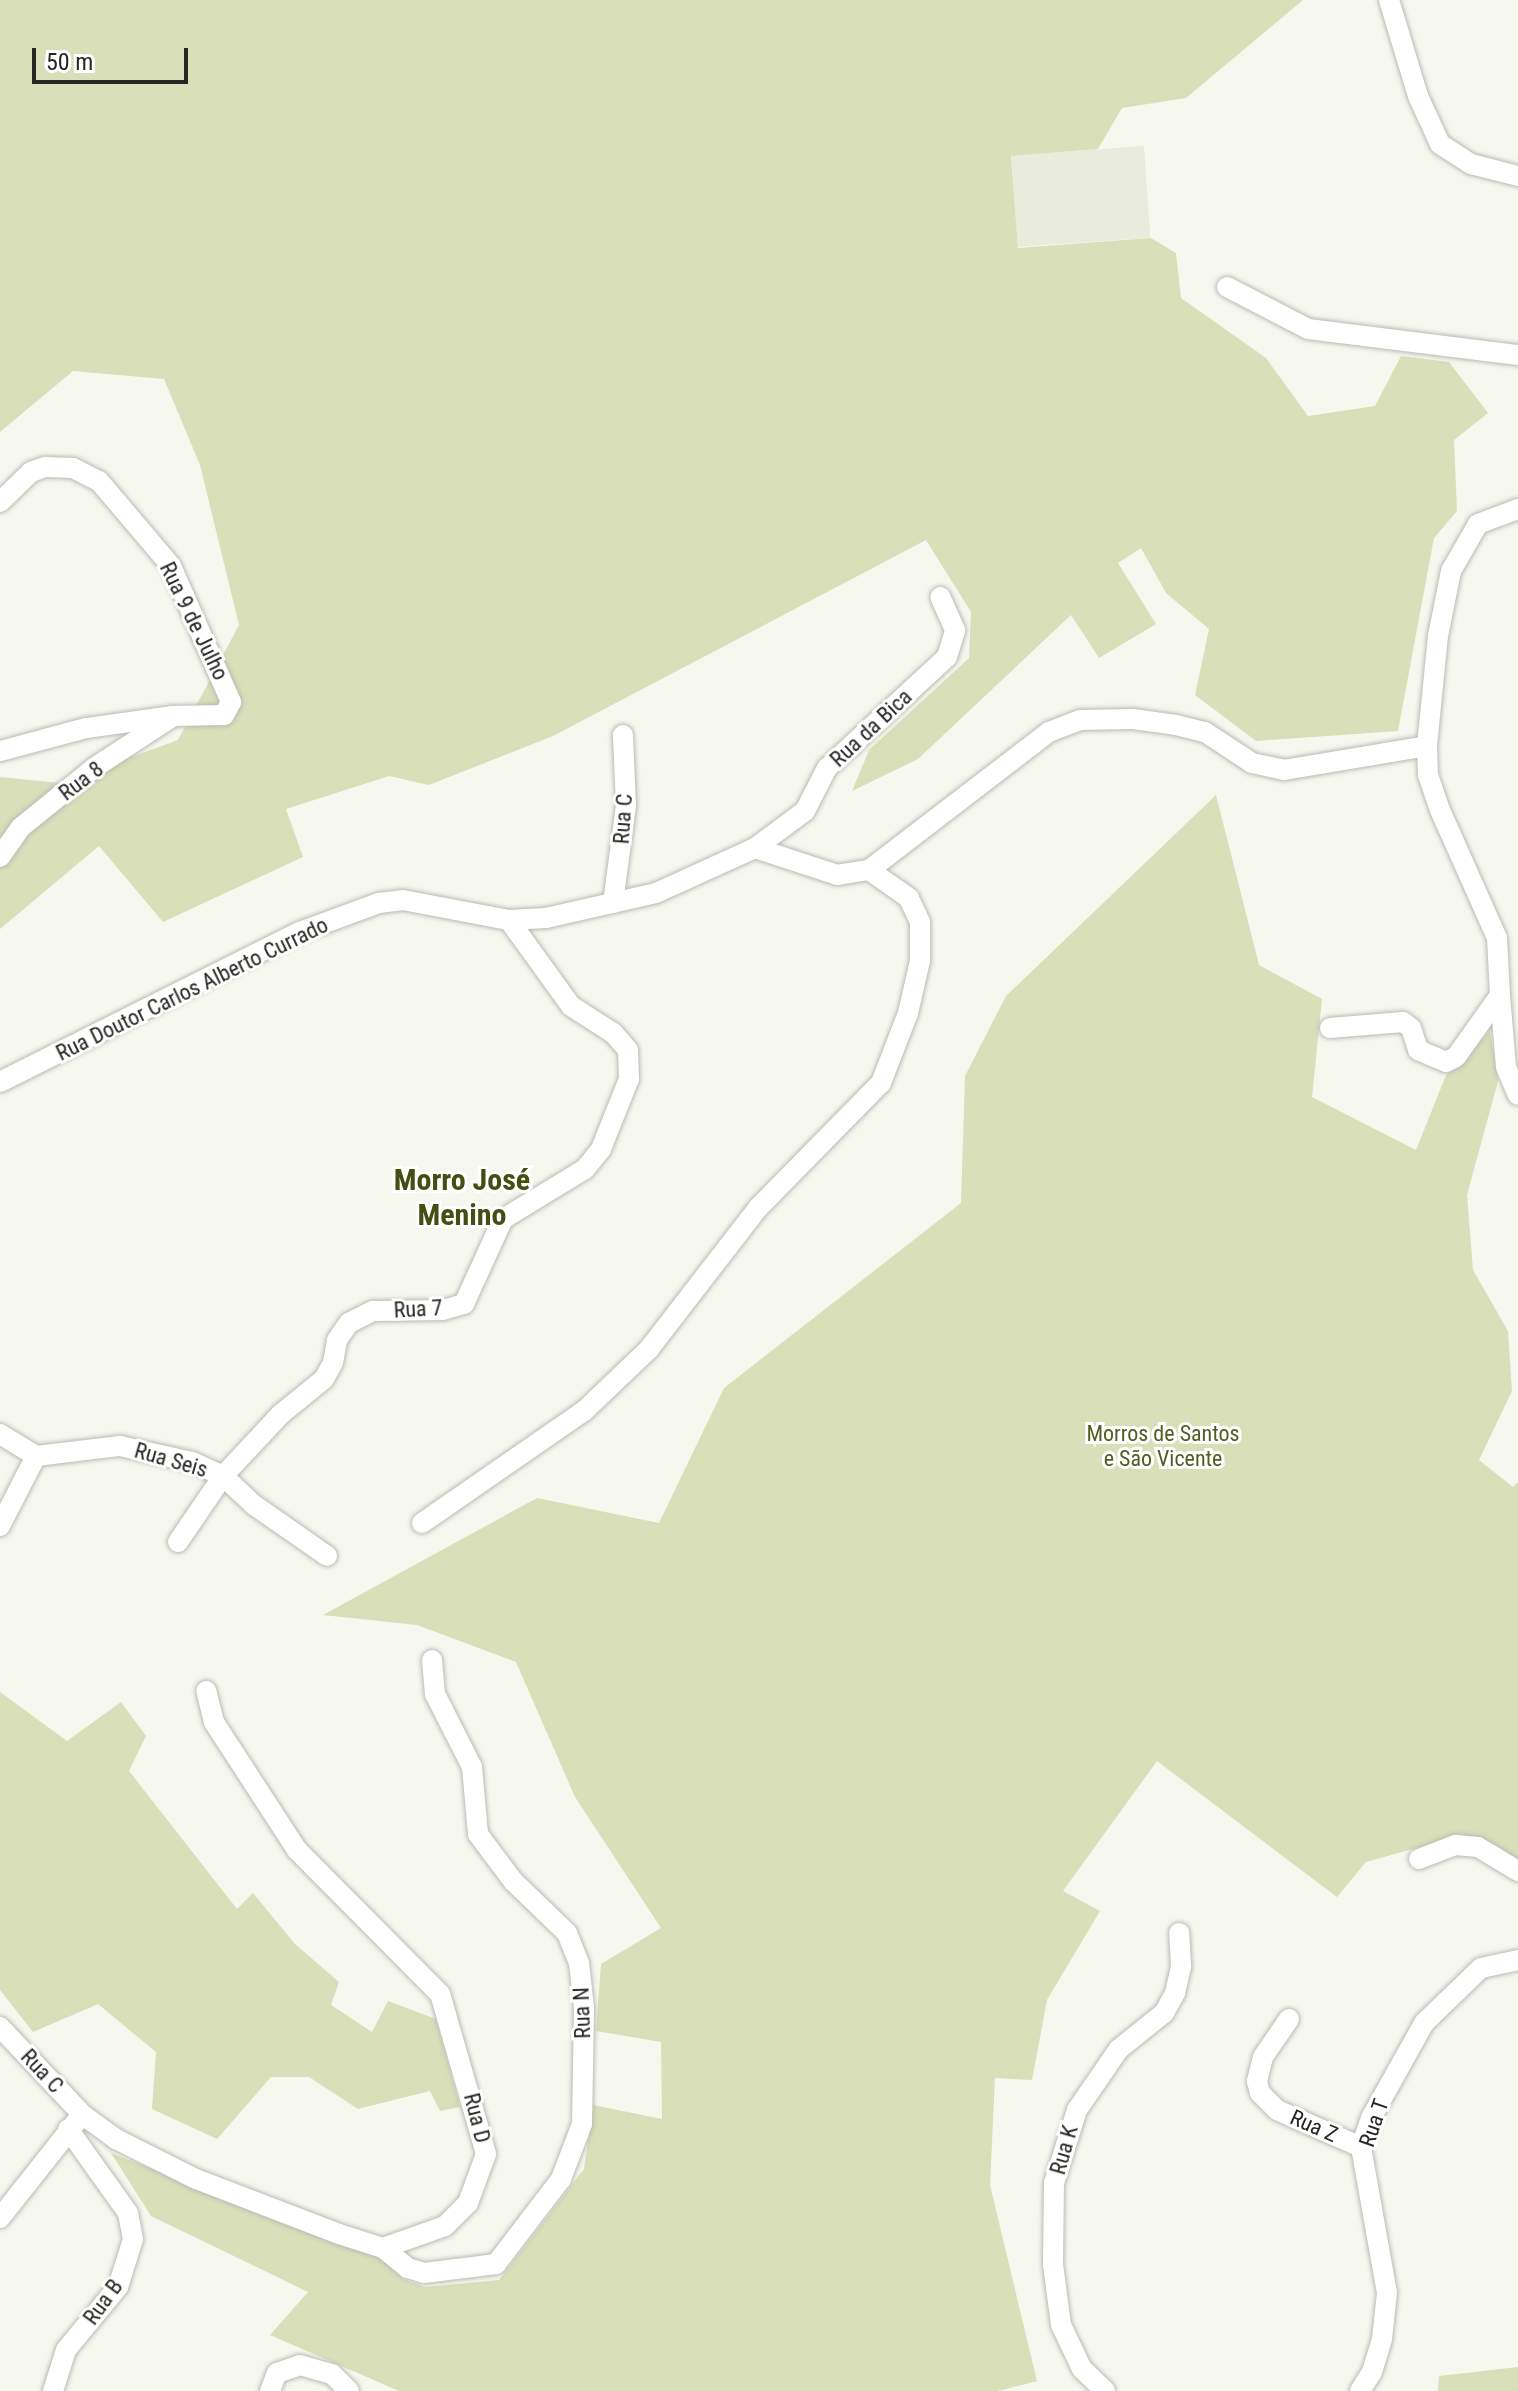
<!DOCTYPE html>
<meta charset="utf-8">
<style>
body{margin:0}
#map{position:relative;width:1518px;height:2391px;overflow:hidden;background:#f6f8f0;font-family:"Roboto Condensed",sans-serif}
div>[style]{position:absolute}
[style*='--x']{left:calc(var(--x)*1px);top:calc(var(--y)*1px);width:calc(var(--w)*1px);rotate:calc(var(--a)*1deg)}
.built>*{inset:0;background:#e9ecdd;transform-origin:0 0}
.green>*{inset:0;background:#d8dfb9}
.roads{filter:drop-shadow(0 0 2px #b9bbb3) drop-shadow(0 0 2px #b9bbb3)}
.minor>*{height:20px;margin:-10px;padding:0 10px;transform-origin:10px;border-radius:10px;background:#fff}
span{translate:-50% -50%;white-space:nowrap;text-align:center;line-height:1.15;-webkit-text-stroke:6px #fff;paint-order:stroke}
.street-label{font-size:22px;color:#262724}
.park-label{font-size:22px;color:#555c21}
.district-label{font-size:30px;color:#464d12;font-weight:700}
.scale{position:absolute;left:32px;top:48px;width:156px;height:36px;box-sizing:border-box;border:4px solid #262724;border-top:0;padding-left:10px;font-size:24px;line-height:28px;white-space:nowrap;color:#262724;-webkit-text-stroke:6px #fff;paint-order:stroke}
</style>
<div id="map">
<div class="built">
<i style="left:1144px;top:146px;width:92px;height:133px;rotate:86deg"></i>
</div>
<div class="green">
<i style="clip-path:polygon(0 0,1303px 0,1186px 98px,1122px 108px,1098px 149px,1011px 156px,1018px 248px,1151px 238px,1176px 253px,1181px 298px,1266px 358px,1308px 416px,1375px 406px,1401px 356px,1449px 362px,1488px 413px,1454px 440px,1457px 511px,1434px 538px,1398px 731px,1256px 741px,1195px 695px,1209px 629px,1166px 593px,1141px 548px,1118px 563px,1156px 624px,1099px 658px,1071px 615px,918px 759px,852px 791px,869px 750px,969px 658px,971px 612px,926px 540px,553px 736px,429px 785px,389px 776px,286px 809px,303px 857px,163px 922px,99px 846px,0 929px,0 777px,60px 783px,178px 740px,239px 625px,200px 465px,164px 379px,73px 371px,0 432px)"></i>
<i style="clip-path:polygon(1216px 795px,1259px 965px,1322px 999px,1312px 1097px,1416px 1150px,1446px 1075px,1490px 1031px,1498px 1081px,1467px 1195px,1473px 1270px,1508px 1331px,1512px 1391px,1479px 1460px,1513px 1487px,1518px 1482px,1518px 1862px,1498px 1846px,1463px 1835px,1366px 1862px,1337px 1897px,1157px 1761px,1063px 1891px,1100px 1911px,1047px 2000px,1032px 2080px,995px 2078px,990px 2185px,1037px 2381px,998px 2391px,399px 2391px,270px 2335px,308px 2292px,151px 2216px,111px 2153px,381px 2257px,403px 2279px,425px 2287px,499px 2280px,584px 2169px,593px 2105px,662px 2119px,661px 2042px,596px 2031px,601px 1964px,661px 1928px,575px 1797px,516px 1662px,417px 1625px,323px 1615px,537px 1498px,659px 1523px,724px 1388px,961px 1203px,965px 1076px,1006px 996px)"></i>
<i style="clip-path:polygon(0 1692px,67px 1741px,121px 1702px,146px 1736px,129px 1771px,237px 1909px,253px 1893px,295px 1944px,339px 1982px,331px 2005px,372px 2032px,388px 2001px,436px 2019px,460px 2107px,440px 2111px,430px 2091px,358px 2109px,309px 2077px,271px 2077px,217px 2139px,152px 2109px,156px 2052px,98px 2004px,33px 2032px,0 1990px)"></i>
<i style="clip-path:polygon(1518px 2367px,1518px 2391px,1438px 2391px,1439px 2376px)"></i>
</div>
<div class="roads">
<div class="minor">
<i style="--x:1389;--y:0;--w:100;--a:73.2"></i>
<i style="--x:1418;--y:96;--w:53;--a:65.4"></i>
<i style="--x:1440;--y:144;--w:37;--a:33"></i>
<i style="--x:1471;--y:164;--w:49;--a:14.3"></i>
<i style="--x:1227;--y:287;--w:91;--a:27.4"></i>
<i style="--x:1308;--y:329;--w:212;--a:7.1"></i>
<i style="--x:0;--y:502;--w:43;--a:-44.1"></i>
<i style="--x:31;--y:472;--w:15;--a:-20"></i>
<i style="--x:45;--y:467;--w:28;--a:2"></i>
<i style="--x:73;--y:468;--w:29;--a:27"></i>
<i style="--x:99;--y:481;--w:111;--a:49.7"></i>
<i style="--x:171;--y:566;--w:149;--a:66.2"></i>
<i style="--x:231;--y:702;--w:15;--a:118"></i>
<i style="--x:224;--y:715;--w:51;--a:178.9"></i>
<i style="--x:173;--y:716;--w:88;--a:172.1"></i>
<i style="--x:86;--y:728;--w:89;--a:165"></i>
<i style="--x:755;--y:848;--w:86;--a:18.2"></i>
<i style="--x:837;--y:875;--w:32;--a:-9"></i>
<i style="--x:869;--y:870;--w:227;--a:-37.5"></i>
<i style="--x:1049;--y:732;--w:33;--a:-21"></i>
<i style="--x:1080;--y:720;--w:53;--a:-1.1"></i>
<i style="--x:1133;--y:719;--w:43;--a:7.9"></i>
<i style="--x:1176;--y:725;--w:30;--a:14"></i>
<i style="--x:1205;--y:732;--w:56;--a:33.4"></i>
<i style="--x:1252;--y:763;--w:33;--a:12"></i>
<i style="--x:1284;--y:770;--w:145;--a:-9.5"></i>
<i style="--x:1427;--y:746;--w:111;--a:-84.3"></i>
<i style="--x:1438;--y:636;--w:66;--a:-78.7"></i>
<i style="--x:1451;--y:571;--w:54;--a:-60.1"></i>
<i style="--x:1478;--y:524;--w:43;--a:-20.6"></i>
<i style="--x:0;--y:857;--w:35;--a:-55"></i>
<i style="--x:20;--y:828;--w:95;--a:-39"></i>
<i style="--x:94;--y:768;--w:93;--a:-33.2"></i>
<i style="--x:613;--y:903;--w:99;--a:-82.4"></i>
<i style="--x:626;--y:805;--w:70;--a:-92.5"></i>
<i style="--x:1500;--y:995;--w:72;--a:85.2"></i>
<i style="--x:1506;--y:1067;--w:30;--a:67"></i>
<i style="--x:1330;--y:1028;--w:73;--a:-4.7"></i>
<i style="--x:1403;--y:1022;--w:10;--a:37"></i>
<i style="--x:1411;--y:1028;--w:23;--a:72"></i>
<i style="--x:1418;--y:1050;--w:30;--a:23"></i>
<i style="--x:1446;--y:1062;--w:11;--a:-27"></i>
<i style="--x:1456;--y:1057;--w:76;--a:-54.6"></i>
<i style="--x:1500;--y:995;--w:57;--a:-93"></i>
<i style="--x:1497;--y:938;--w:140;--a:-114"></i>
<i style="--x:1440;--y:810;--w:37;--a:-109"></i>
<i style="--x:1428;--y:775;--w:29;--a:-92"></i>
<i style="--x:0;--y:1082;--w:335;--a:-26.6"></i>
<i style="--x:300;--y:932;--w:84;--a:-20.2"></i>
<i style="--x:379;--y:903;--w:24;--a:-7"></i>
<i style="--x:403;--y:900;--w:108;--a:10.7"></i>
<i style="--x:509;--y:920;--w:37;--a:-3"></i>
<i style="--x:546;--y:918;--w:113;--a:-12.8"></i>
<i style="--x:656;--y:893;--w:109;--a:-24.4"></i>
<i style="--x:755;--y:848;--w:62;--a:-36.5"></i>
<i style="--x:805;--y:811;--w:48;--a:-62.9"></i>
<i style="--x:827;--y:768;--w:163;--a:-42.8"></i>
<i style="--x:947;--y:657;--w:28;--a:-73"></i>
<i style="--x:955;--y:630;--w:36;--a:-114"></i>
<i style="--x:0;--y:1434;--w:42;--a:31.4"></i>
<i style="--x:36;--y:1456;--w:85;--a:-6.8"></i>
<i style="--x:120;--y:1446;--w:74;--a:12.5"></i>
<i style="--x:192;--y:1462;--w:34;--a:24"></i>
<i style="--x:223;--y:1476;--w:42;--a:43.1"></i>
<i style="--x:254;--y:1505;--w:89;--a:34.9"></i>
<i style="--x:422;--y:1523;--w:197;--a:-34.7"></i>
<i style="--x:584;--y:1411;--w:90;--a:-43.6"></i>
<i style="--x:649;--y:1349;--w:178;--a:-52.3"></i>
<i style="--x:758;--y:1208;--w:175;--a:-45.5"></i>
<i style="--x:881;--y:1083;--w:75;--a:-68.9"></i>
<i style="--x:908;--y:1013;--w:53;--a:-77"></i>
<i style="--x:920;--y:961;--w:39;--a:-90"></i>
<i style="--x:920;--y:922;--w:26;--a:-115"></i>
<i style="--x:909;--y:898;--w:49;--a:-145"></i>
<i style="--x:0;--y:1526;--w:79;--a:-62.8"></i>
<i style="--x:178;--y:1542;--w:80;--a:-55.7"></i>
<i style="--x:223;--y:1476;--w:85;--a:-46.9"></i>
<i style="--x:281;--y:1414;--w:55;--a:-39.1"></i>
<i style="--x:324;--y:1379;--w:18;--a:-61"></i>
<i style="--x:333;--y:1363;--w:23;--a:-80"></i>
<i style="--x:337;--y:1340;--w:21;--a:-55"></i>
<i style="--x:349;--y:1323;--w:27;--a:-27"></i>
<i style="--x:373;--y:1311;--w:70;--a:-0.8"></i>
<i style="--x:443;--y:1310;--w:22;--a:-16"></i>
<i style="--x:464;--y:1304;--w:94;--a:-65.4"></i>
<i style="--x:503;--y:1219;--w:96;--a:-31.4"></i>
<i style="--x:585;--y:1169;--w:26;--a:-51"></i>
<i style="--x:601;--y:1149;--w:75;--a:-68.2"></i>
<i style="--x:629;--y:1079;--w:29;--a:-92"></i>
<i style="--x:628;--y:1050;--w:23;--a:-131"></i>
<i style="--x:613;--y:1033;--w:50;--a:-147.3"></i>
<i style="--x:571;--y:1006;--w:106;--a:-125.8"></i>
<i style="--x:1419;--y:1859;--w:40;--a:-21"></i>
<i style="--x:1456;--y:1845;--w:22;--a:5"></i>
<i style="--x:1478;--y:1847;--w:47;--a:31"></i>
<i style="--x:1289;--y:2019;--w:46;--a:124.4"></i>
<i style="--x:1263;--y:2057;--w:25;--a:104"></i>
<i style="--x:1257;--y:2081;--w:12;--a:76"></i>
<i style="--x:1260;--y:2093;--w:24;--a:45"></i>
<i style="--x:1277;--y:2110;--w:92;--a:23.8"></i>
<i style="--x:0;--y:2027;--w:121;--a:46.7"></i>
<i style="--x:83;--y:2115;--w:41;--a:36"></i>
<i style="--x:116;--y:2139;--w:89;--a:26.6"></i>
<i style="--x:196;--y:2179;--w:153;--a:21"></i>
<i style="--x:339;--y:2234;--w:46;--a:17.7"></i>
<i style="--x:383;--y:2248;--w:66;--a:-19.5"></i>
<i style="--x:445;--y:2226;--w:33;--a:-45"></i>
<i style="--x:468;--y:2203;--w:52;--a:-69.8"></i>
<i style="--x:486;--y:2154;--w:166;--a:-106"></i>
<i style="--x:440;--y:1994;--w:203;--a:-134.8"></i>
<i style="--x:297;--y:1850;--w:153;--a:-123"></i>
<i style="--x:214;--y:1722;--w:32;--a:-104"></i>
<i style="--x:0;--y:2218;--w:124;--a:-51.6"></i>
<i style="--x:383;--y:2248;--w:32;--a:39"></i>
<i style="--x:408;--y:2268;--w:17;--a:17"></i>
<i style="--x:424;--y:2273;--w:73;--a:-7.1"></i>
<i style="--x:496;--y:2264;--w:107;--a:-52.6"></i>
<i style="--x:561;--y:2179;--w:59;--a:-69.1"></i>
<i style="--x:582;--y:2124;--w:116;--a:-89"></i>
<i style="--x:584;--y:2008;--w:45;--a:-96.3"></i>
<i style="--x:579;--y:1963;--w:32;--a:-112"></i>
<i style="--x:567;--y:1933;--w:75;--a:-136.1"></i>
<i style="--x:513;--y:1881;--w:59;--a:-126.7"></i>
<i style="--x:478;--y:1834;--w:67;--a:-95.1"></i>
<i style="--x:472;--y:1767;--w:82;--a:-116.9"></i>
<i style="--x:435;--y:1694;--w:34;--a:-95"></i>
<i style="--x:53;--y:2391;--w:43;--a:-72.4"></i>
<i style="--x:66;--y:2350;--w:82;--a:-50.5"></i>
<i style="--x:118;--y:2287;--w:50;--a:-72.6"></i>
<i style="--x:133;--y:2239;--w:26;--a:-101"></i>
<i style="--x:128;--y:2213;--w:103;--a:-125.5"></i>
<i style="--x:270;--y:2391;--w:19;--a:-69"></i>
<i style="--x:277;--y:2373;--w:24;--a:-19"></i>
<i style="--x:300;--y:2365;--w:33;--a:16"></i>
<i style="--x:332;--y:2374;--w:24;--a:45"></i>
<i style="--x:1105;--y:2391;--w:32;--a:-136"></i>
<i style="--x:1082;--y:2369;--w:49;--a:-115.5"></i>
<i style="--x:1061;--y:2325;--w:62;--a:-97.5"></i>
<i style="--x:1053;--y:2264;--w:81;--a:-89.3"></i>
<i style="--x:1054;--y:2183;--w:77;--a:-72.5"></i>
<i style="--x:1077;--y:2110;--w:74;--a:-55.5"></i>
<i style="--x:1119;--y:2049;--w:58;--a:-38.7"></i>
<i style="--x:1164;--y:2013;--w:23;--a:-61"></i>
<i style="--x:1175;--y:1993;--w:28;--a:-77"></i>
<i style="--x:1181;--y:1966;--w:33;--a:-93"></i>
<i style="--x:1360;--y:2391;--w:22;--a:-58"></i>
<i style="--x:1372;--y:2372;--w:34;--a:-73"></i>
<i style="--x:1382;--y:2339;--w:46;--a:-83.8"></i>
<i style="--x:1387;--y:2293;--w:148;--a:-100.1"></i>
<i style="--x:1361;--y:2147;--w:31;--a:-71"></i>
<i style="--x:1371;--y:2118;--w:109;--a:-60.8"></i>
<i style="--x:1424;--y:2023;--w:79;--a:-44"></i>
<i style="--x:1481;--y:1968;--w:38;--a:-12"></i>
</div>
</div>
<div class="street-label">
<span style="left:194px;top:621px;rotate:64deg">Rua 9 de Julho</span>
<span style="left:871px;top:728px;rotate:-43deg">Rua da Bica</span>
<span style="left:81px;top:781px;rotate:-37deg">Rua 8</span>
<span style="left:623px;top:819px;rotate:-86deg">Rua C</span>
<span style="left:192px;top:989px;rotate:-26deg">Rua Doutor Carlos Alberto Currado</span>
<span style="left:418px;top:1309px;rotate:-3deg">Rua 7</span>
<span style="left:171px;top:1460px;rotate:16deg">Rua Seis</span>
<span style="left:582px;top:2013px;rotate:-92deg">Rua N</span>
<span style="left:42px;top:2071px;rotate:47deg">Rua C</span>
<span style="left:477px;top:2118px;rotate:76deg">Rua D</span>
<span style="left:1374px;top:2123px;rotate:-71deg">Rua T</span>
<span style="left:1314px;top:2126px;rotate:24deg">Rua Z</span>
<span style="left:1064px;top:2150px;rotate:-74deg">Rua K</span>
<span style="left:103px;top:2302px;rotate:-54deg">Rua B</span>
</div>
<div class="park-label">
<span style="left:1163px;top:1446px">Morros de Santos<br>e São Vicente</span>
</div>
<div class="district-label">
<span style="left:462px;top:1197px">Morro José<br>Menino</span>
</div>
<div class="scale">50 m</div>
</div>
